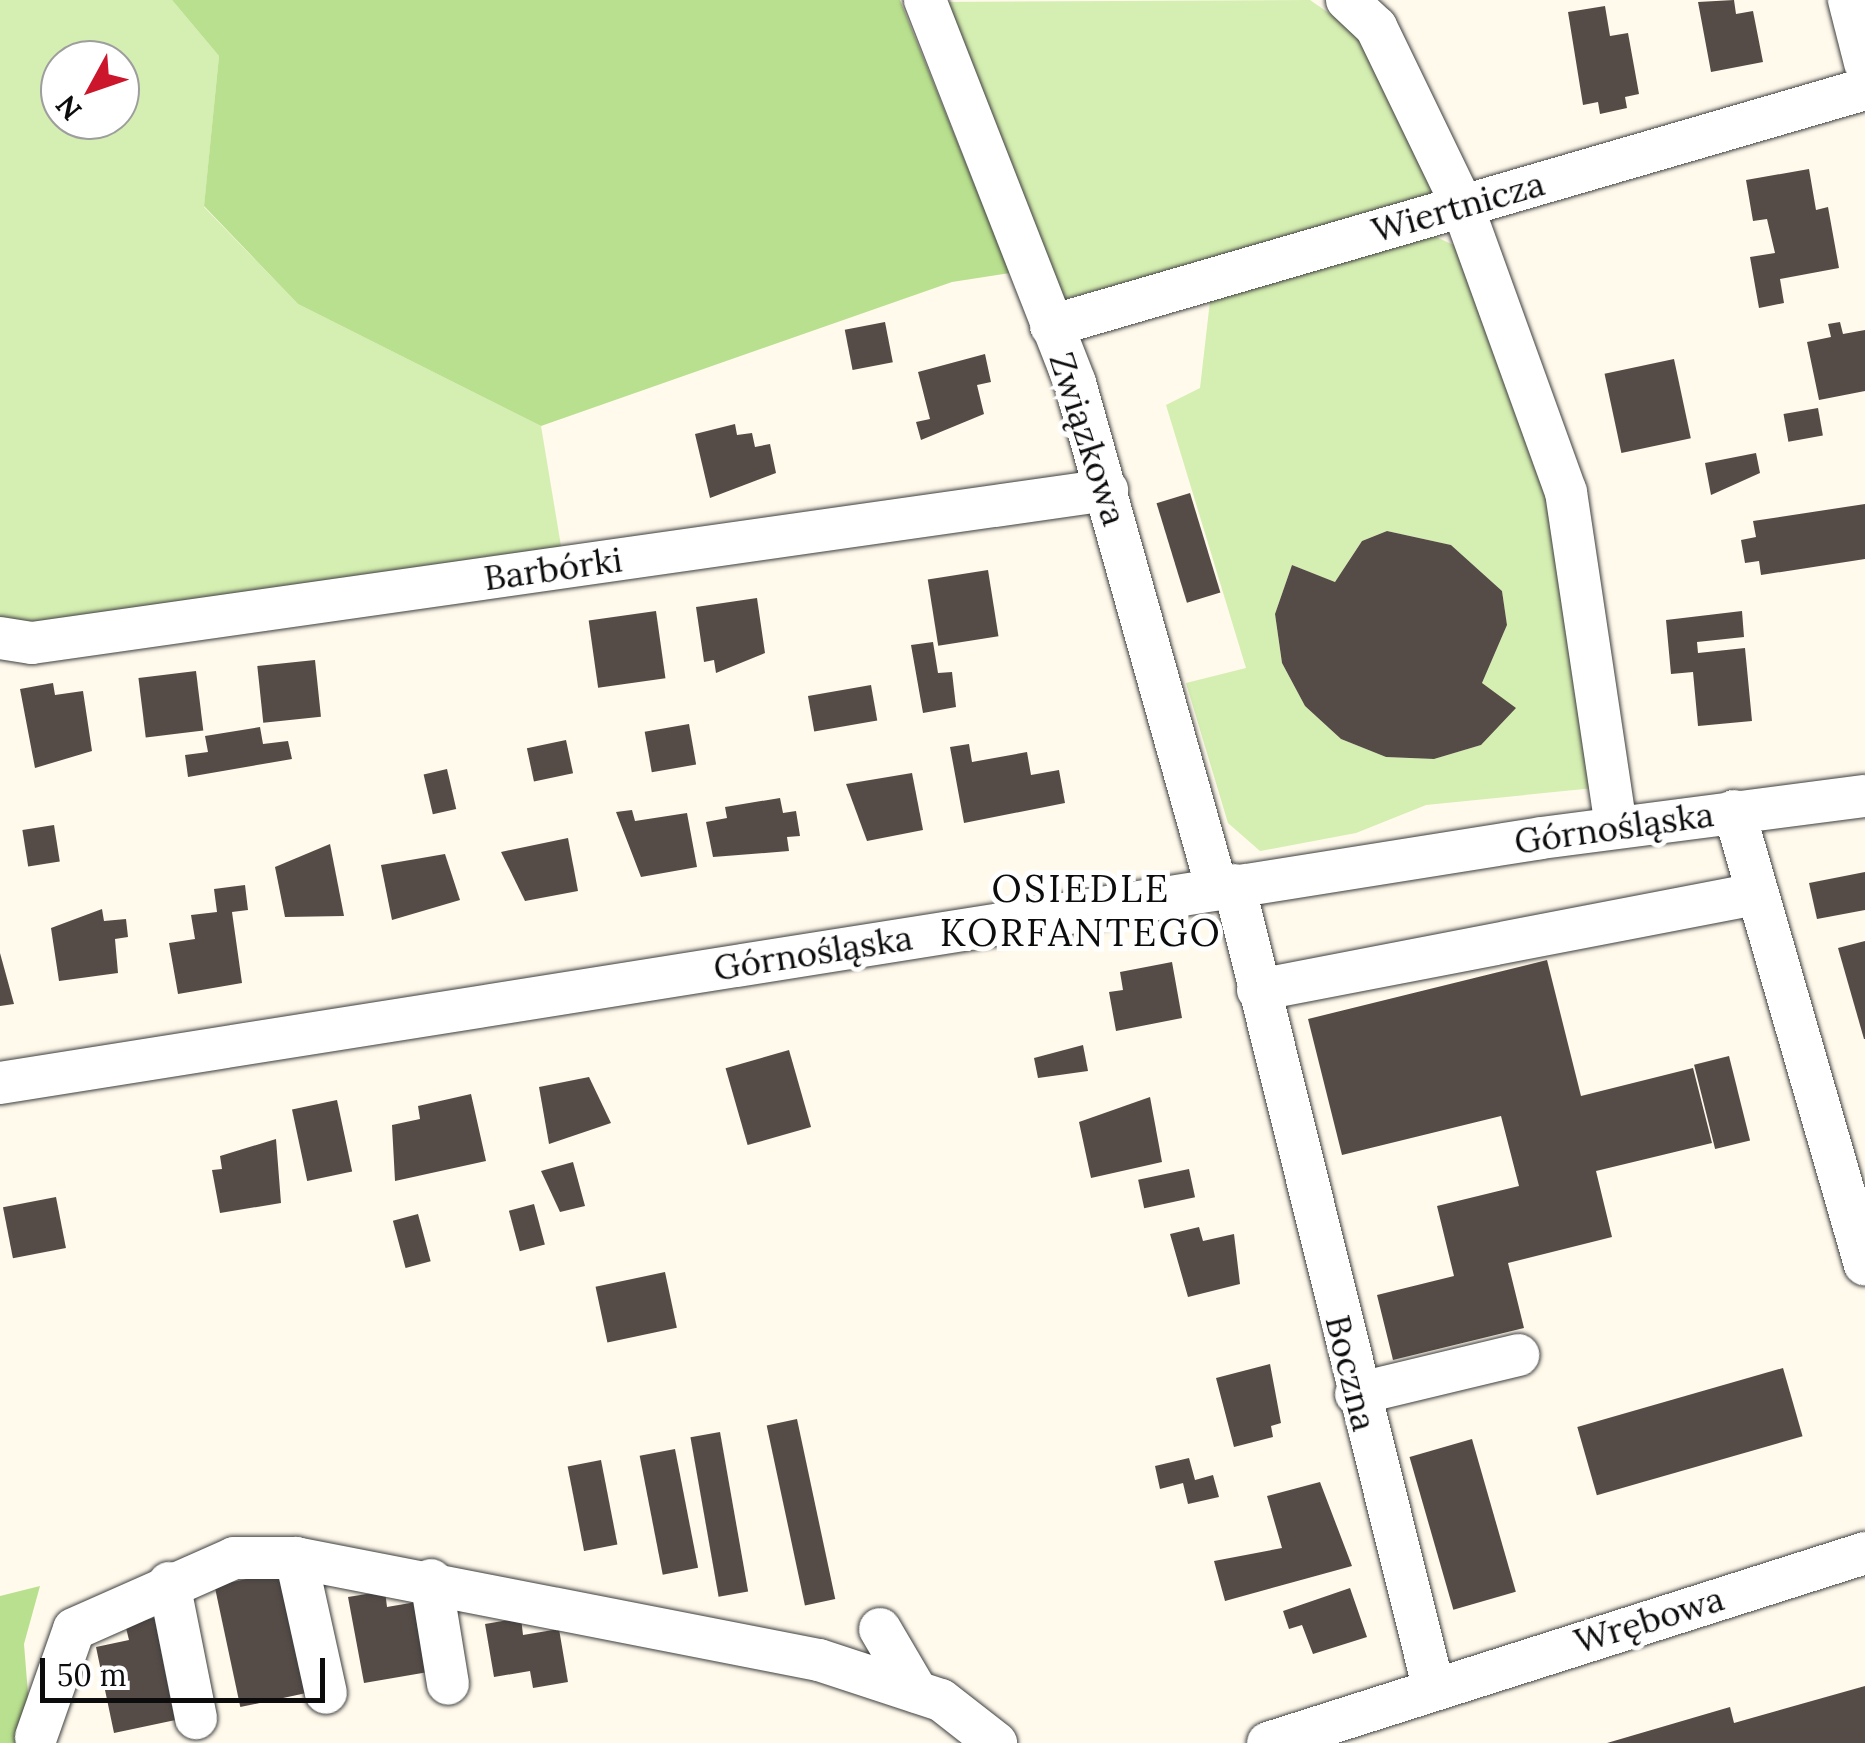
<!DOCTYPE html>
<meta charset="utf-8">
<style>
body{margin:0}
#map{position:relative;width:1865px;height:1743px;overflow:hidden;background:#fffaec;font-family:Lora,serif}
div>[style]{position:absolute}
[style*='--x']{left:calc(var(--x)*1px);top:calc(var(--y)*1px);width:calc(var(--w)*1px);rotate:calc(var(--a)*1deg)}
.green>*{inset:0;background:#d5eeb1}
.forest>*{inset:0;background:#b9e08e}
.building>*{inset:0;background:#564c47;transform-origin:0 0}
.roads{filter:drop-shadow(0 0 2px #3f3f3f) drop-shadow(0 0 2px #3f3f3f)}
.minor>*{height:42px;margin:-21px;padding:0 21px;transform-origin:21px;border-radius:21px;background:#fff}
span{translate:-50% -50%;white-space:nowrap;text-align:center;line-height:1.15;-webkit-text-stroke:10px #fff;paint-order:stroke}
.street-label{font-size:35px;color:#0c0c0c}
.neighbourhood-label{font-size:38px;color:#0c0c0c;letter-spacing:2.5px}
.north{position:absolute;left:40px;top:40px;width:100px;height:100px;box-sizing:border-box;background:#fff;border:2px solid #9e9e9e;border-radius:50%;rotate:230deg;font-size:28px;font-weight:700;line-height:40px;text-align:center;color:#0c0c0c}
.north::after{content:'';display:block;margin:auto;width:35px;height:45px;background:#cb162b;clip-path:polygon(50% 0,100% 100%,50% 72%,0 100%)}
.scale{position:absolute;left:40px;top:1658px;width:285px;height:45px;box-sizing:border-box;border:5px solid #0c0c0c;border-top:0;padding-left:12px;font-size:30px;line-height:35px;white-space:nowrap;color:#0c0c0c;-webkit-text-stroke:8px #fff;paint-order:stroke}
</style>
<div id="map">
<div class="green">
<i style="clip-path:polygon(evenodd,0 0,172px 0,219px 56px,204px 207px,298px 304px,541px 426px,562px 552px,0 648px,0 0,60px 60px,120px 60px,120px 120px,60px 120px,60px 60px)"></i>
<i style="clip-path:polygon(1310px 0,1366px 39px,1439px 197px,1061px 300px,943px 2px)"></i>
<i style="clip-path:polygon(evenodd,1432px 235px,1462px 249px,1559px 526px,1594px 788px,1426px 805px,1356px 833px,1260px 851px,1228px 823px,1186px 683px,1246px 668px,1166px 405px,1200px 388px,1210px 301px,1432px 235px,1387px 531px,1451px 545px,1502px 591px,1507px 625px,1482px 683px,1481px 745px,1434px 759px,1386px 757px,1341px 739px,1305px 706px,1282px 663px,1275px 614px,1292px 565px,1335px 582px,1362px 541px,1387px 531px)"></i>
</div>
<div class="forest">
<i style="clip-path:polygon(172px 0,900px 0,1010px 273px,952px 282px,541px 426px,298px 304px,204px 206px,219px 56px)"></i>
<i style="clip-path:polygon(40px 1586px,24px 1644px,32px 1743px,0 1743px,0 1596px)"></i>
</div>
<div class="building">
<i style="clip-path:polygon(1734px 0,1736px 14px,1753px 11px,1763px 62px,1711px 72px,1698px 2px)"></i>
<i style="clip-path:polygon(1605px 6px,1610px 36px,1628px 33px,1639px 94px,1625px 97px,1627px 108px,1600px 114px,1598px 102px,1583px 105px,1568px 12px)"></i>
<i style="clip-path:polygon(1809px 169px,1816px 210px,1828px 207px,1839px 268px,1780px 279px,1784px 303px,1759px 308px,1750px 257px,1775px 253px,1767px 219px,1753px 221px,1746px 180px)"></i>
<i style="left:885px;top:322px;width:41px;height:41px;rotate:79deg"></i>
<i style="clip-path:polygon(1840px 322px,1843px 334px,1865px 330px,1865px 391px,1819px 400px,1807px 342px,1831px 337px,1828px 324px)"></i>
<i style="clip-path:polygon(985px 354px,991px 382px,977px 385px,984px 414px,921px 440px,916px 422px,930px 419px,918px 372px)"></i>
<i style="left:1674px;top:359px;width:81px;height:71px;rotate:78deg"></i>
<i style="left:1818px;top:408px;width:28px;height:35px;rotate:80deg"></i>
<i style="clip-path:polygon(735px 424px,737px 435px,752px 433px,755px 447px,770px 444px,776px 473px,710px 498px,695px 434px)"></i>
<i style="clip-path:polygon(1756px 453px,1760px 473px,1711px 495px,1705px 463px)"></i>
<i style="left:1190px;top:493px;width:104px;height:35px;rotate:73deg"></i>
<i style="clip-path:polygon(1865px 504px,1865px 559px,1761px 575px,1759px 561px,1745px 563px,1741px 540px,1756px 537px,1753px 521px)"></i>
<i style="clip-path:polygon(1387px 531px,1451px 545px,1502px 591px,1507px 625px,1482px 683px,1516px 708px,1481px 745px,1434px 759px,1386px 757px,1341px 739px,1305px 706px,1282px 663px,1275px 614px,1292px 565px,1335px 582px,1362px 541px)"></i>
<i style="left:988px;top:570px;width:67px;height:61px;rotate:81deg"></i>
<i style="clip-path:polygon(757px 598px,765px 653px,716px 673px,714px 660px,704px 662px,696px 607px)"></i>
<i style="left:656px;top:611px;width:68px;height:68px;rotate:82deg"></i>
<i style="clip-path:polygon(1742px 611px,1744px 637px,1697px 642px,1698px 653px,1745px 648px,1752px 721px,1698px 726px,1693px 672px,1671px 674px,1666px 620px)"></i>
<i style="clip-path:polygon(933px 642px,938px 673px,952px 672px,956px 707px,923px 713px,911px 645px)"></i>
<i style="left:315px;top:660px;width:57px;height:58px;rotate:84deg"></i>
<i style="left:196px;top:671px;width:60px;height:58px;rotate:83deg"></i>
<i style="clip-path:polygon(53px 683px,55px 695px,83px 691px,92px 751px,35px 768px,20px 689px)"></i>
<i style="left:871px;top:685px;width:36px;height:64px;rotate:80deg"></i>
<i style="left:689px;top:724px;width:41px;height:45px;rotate:80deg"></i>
<i style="clip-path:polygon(260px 727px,263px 744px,288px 741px,292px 759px,188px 777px,185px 755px,208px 752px,205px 736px)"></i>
<i style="left:566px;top:740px;width:34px;height:40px;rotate:78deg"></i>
<i style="clip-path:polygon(969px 744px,972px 762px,1027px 752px,1031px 775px,1059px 770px,1065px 803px,964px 823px,950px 747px)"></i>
<i style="left:447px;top:769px;width:41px;height:24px;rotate:77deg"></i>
<i style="clip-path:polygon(912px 773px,923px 830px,867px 841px,846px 784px)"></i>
<i style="clip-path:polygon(780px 798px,783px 813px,796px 811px,800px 836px,787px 837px,789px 851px,713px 857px,706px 822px,727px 818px,725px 807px)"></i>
<i style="clip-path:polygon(632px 810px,635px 821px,687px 813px,697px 867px,641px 877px,616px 812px)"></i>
<i style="left:54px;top:825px;width:37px;height:32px;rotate:81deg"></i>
<i style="clip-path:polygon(568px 838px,578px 891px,525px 901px,501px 852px)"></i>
<i style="clip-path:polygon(330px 844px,344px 916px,285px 917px,275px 867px)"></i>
<i style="clip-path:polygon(445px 854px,460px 900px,392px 920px,381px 865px)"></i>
<i style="clip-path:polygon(1865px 872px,1865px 910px,1817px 919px,1809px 883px)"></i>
<i style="clip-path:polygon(245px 885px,248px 910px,232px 912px,242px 983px,178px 994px,169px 943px,195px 939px,191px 915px,217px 912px,214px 889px)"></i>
<i style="clip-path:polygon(102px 909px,104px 921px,126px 919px,128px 937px,115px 939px,118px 973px,59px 981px,51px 928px)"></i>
<i style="clip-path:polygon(1865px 941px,1865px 1039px,1864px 1039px,1838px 948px)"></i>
<i style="clip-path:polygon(0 953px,14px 1004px,0 1006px)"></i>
<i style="clip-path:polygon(1547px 960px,1581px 1096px,1693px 1068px,1712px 1143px,1596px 1171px,1612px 1237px,1508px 1263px,1524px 1328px,1393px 1360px,1377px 1295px,1454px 1276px,1437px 1206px,1519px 1186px,1501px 1116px,1342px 1155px,1308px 1019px)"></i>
<i style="clip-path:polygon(1172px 962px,1182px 1018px,1116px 1031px,1109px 992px,1123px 990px,1120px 972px)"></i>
<i style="clip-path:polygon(1083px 1045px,1088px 1071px,1038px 1078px,1034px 1058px)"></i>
<i style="left:789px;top:1050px;width:80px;height:66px;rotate:74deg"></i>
<i style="left:1729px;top:1056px;width:87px;height:36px;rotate:76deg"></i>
<i style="clip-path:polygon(589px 1077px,611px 1123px,549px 1144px,539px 1087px)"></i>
<i style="clip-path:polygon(471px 1094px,486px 1161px,395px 1181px,392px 1125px,420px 1119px,418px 1106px)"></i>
<i style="clip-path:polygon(1150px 1097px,1162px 1162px,1091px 1178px,1079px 1122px)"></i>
<i style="left:337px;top:1100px;width:73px;height:46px;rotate:78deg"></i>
<i style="clip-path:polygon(276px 1139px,281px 1203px,220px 1213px,212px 1170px,222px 1169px,220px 1156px)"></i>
<i style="clip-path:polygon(573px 1162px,585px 1206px,560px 1212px,541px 1171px)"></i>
<i style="left:1189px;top:1169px;width:29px;height:52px;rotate:78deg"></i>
<i style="left:56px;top:1197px;width:52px;height:54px;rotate:79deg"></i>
<i style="left:534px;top:1204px;width:42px;height:26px;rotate:75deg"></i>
<i style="left:418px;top:1214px;width:49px;height:26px;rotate:75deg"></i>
<i style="clip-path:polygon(1199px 1227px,1203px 1241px,1234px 1234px,1240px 1284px,1188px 1297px,1170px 1234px)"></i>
<i style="left:665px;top:1272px;width:57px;height:71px;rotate:78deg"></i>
<i style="clip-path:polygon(1270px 1364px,1281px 1423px,1271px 1426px,1273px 1437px,1234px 1447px,1216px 1378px)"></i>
<i style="left:1783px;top:1368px;width:71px;height:214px;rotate:74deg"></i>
<i style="left:797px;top:1419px;width:184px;height:31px;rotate:78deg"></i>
<i style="left:720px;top:1432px;width:162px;height:30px;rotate:80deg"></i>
<i style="left:1472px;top:1439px;width:159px;height:65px;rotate:74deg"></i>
<i style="left:675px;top:1449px;width:121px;height:36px;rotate:79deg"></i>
<i style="clip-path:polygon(1189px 1458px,1195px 1480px,1213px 1475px,1219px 1497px,1188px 1504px,1183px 1483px,1160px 1489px,1155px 1466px)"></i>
<i style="left:601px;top:1460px;width:86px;height:34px;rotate:79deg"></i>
<i style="clip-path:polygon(1320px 1482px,1352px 1566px,1225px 1601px,1214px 1561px,1282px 1548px,1267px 1496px)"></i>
<i style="left:284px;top:1571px;width:124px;height:71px;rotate:78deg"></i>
<i style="clip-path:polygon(1350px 1588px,1367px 1637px,1313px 1654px,1302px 1625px,1289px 1629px,1283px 1611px)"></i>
<i style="clip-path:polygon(385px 1591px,387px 1607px,422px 1601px,434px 1671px,364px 1683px,348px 1597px)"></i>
<i style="clip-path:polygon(163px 1616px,185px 1718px,114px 1733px,96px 1647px,129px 1640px,125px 1624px)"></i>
<i style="clip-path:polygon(521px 1618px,523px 1635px,559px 1629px,568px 1682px,533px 1688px,530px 1671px,494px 1677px,485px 1624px)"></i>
<i style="clip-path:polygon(1865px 1686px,1865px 1743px,1607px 1743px,1730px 1707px,1734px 1723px)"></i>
</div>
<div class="roads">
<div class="minor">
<i style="--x:925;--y:0;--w:411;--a:68.6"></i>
<i style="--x:1075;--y:383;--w:526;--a:74.32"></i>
<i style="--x:1347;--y:0;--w:40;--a:43"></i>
<i style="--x:1376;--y:27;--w:198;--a:64.2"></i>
<i style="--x:1462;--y:205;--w:305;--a:70.1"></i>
<i style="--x:1566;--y:492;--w:339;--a:81.5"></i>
<i style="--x:1849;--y:0;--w:65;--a:75.7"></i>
<i style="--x:1051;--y:326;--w:848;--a:-16.23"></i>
<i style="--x:0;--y:638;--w:32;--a:9"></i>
<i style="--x:32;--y:643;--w:1086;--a:-8.1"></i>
<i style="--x:1734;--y:811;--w:472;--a:73.9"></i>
<i style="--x:1234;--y:885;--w:829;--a:76.05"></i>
<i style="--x:1258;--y:990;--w:506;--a:-10.93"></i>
<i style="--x:0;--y:1083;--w:1560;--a:-9.03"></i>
<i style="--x:1541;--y:838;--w:327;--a:-7.4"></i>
<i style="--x:1356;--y:1394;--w:167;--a:-13.5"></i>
<i style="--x:296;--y:1558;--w:138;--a:77.5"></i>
<i style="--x:431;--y:1580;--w:105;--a:80.7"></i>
<i style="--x:169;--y:1583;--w:138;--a:78.7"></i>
<i style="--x:880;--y:1629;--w:73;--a:59.6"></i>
<i style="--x:36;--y:1737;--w:114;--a:-70.6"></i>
<i style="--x:74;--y:1629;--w:175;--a:-23.9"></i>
<i style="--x:234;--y:1558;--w:62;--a:0"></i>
<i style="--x:296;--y:1558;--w:533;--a:11.04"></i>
<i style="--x:819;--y:1660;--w:128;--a:18.2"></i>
<i style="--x:941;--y:1700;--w:70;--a:38"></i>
<i style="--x:1268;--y:1743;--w:627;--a:-17.65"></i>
</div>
</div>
<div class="street-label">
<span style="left:1458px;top:207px;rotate:-16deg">Wiertnicza</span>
<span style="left:1088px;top:439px;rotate:72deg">Związkowa</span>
<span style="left:553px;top:569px;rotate:-8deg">Barbórki</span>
<span style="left:1614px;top:828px;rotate:-8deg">Górnośląska</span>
<span style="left:813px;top:953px;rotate:-9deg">Górnośląska</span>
<span style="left:1351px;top:1373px;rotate:76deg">Boczna</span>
<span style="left:1649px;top:1620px;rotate:-17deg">Wrębowa</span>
</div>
<div class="neighbourhood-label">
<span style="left:1081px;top:911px">OSIEDLE<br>KORFANTEGO</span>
</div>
<div class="north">N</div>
<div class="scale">50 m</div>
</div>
